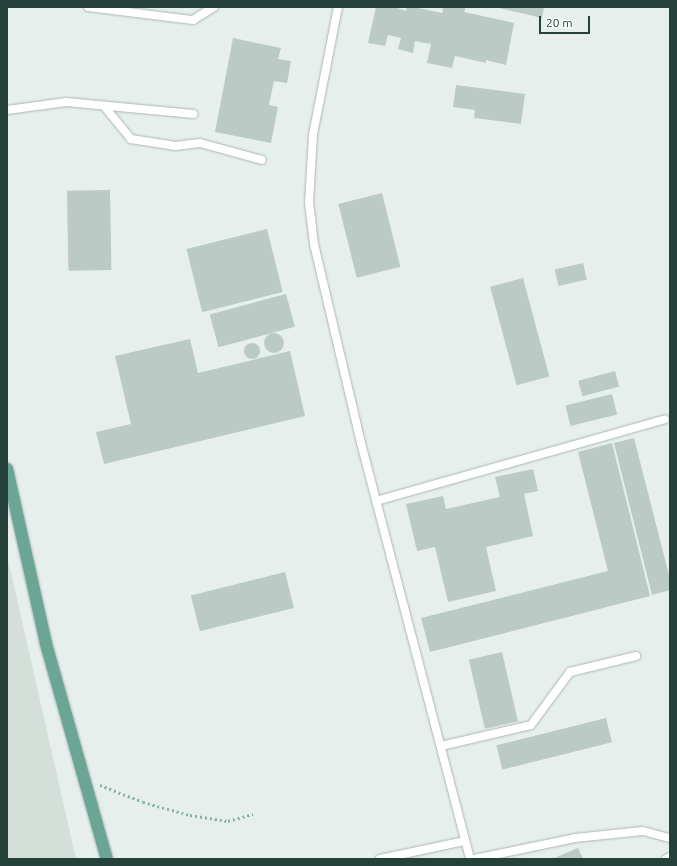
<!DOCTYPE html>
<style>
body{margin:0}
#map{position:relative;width:677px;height:866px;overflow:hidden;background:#e6efeb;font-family:Ubuntu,sans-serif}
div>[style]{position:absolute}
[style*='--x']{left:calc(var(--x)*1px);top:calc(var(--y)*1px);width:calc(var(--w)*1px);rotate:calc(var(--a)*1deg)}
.built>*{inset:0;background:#d4dfda}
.building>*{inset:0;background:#bbcac4;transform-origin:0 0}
.round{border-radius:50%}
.path>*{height:2.5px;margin-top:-1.25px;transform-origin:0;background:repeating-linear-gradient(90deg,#86b3a5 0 2px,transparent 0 5px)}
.roads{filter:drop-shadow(0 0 1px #a8b8b2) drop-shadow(0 0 1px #a8b8b2)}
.service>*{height:8px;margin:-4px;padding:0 4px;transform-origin:4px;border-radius:4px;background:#fff}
.primary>*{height:12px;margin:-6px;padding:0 6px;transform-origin:6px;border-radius:6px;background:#6aa596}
span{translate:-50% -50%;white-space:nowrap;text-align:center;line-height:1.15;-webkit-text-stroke:3.5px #f7fbf9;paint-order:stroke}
.frame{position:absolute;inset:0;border:8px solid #24423a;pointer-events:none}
.scale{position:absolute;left:539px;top:16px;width:51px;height:18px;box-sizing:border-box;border:2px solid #24423a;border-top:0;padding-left:5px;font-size:12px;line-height:14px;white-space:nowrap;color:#24423a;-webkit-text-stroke:3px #f7fbf9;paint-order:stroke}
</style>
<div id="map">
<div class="built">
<i style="clip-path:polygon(7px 555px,76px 859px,7px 859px)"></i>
</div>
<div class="building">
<i style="clip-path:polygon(376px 7px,394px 7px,406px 11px,407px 7px,414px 7px,442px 13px,443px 7px,466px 7px,464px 12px,514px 23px,506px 65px,486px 60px,486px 63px,455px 56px,452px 68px,427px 63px,431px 44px,415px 41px,413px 53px,398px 49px,401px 38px,388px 35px,385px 46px,368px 43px)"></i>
<i style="clip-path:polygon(495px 7px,544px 7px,542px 18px)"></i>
<i style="clip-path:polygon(233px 38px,281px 48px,278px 59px,291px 61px,287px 83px,274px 81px,269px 105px,278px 107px,271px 143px,215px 132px)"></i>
<i style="clip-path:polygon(456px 85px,525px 94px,521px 124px,474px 118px,475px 110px,453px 107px)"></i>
<i style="left:110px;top:190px;width:80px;height:43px;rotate:89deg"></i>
<i style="left:382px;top:193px;width:76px;height:45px;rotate:76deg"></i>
<i style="left:267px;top:229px;width:65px;height:83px;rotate:76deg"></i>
<i style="left:583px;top:263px;width:17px;height:29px;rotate:77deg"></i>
<i style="left:523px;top:278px;width:102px;height:34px;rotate:75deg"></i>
<i style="left:286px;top:294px;width:34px;height:79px;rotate:75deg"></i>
<i class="round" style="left:264px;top:333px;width:20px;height:20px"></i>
<i style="clip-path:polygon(190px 339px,198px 373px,290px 351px,305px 416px,104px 464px,96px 432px,131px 424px,115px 356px)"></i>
<i class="round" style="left:244px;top:343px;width:16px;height:16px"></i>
<i style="left:615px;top:371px;width:16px;height:38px;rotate:75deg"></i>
<i style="left:612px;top:394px;width:21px;height:48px;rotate:76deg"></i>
<i style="clip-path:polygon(634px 438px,670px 579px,670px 590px,652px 595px,614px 443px)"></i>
<i style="clip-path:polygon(612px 443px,650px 596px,430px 652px,421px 618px,608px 571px,578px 452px)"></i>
<i style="clip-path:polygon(533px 469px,538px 491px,524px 494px,533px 536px,486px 547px,496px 591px,448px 602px,435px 547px,417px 551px,406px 504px,443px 496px,446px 509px,500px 497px,495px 477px)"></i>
<i style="left:285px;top:572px;width:37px;height:97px;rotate:76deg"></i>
<i style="left:502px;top:652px;width:71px;height:34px;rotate:77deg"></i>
<i style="left:606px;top:718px;width:25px;height:113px;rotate:76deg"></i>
<i style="clip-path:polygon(578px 848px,583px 859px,552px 859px)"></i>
</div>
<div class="path">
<i style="--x:100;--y:785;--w:46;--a:21.6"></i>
<i style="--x:143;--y:802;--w:49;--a:15.5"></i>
<i style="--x:190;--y:815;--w:38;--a:9"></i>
<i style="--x:228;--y:821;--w:26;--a:-16"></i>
</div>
<div class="roads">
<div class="service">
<i style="--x:88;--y:7;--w:106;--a:7.1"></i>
<i style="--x:193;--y:20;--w:25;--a:-32"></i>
<i style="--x:338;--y:7;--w:130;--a:101.1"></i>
<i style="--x:313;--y:135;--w:67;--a:93.4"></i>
<i style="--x:309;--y:202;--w:42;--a:83.2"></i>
<i style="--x:314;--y:244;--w:204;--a:76.7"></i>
<i style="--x:361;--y:443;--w:430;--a:75.3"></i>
<i style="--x:104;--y:106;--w:43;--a:50.7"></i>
<i style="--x:131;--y:139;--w:45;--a:9"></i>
<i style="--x:175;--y:146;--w:25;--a:-7"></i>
<i style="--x:200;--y:143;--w:64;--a:15.3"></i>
<i style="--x:7;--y:110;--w:60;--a:-7.7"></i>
<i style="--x:66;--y:102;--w:128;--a:5.4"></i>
<i style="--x:376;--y:501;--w:300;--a:-15.8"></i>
<i style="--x:441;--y:746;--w:92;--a:-13.1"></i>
<i style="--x:531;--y:725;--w:66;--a:-53.7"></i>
<i style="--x:570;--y:672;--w:68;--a:-13.6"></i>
<i style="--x:380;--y:859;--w:87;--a:-12"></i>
<i style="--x:474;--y:859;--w:103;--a:-11.7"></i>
<i style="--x:575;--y:838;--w:68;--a:-5.9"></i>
<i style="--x:643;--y:831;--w:28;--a:15"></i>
<i style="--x:666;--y:859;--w:4;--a:-27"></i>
</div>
<div class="primary">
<i style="--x:7;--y:469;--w:179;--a:77.4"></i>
<i style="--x:46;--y:644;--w:223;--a:74.2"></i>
</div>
</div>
<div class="frame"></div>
<div class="scale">20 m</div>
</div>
